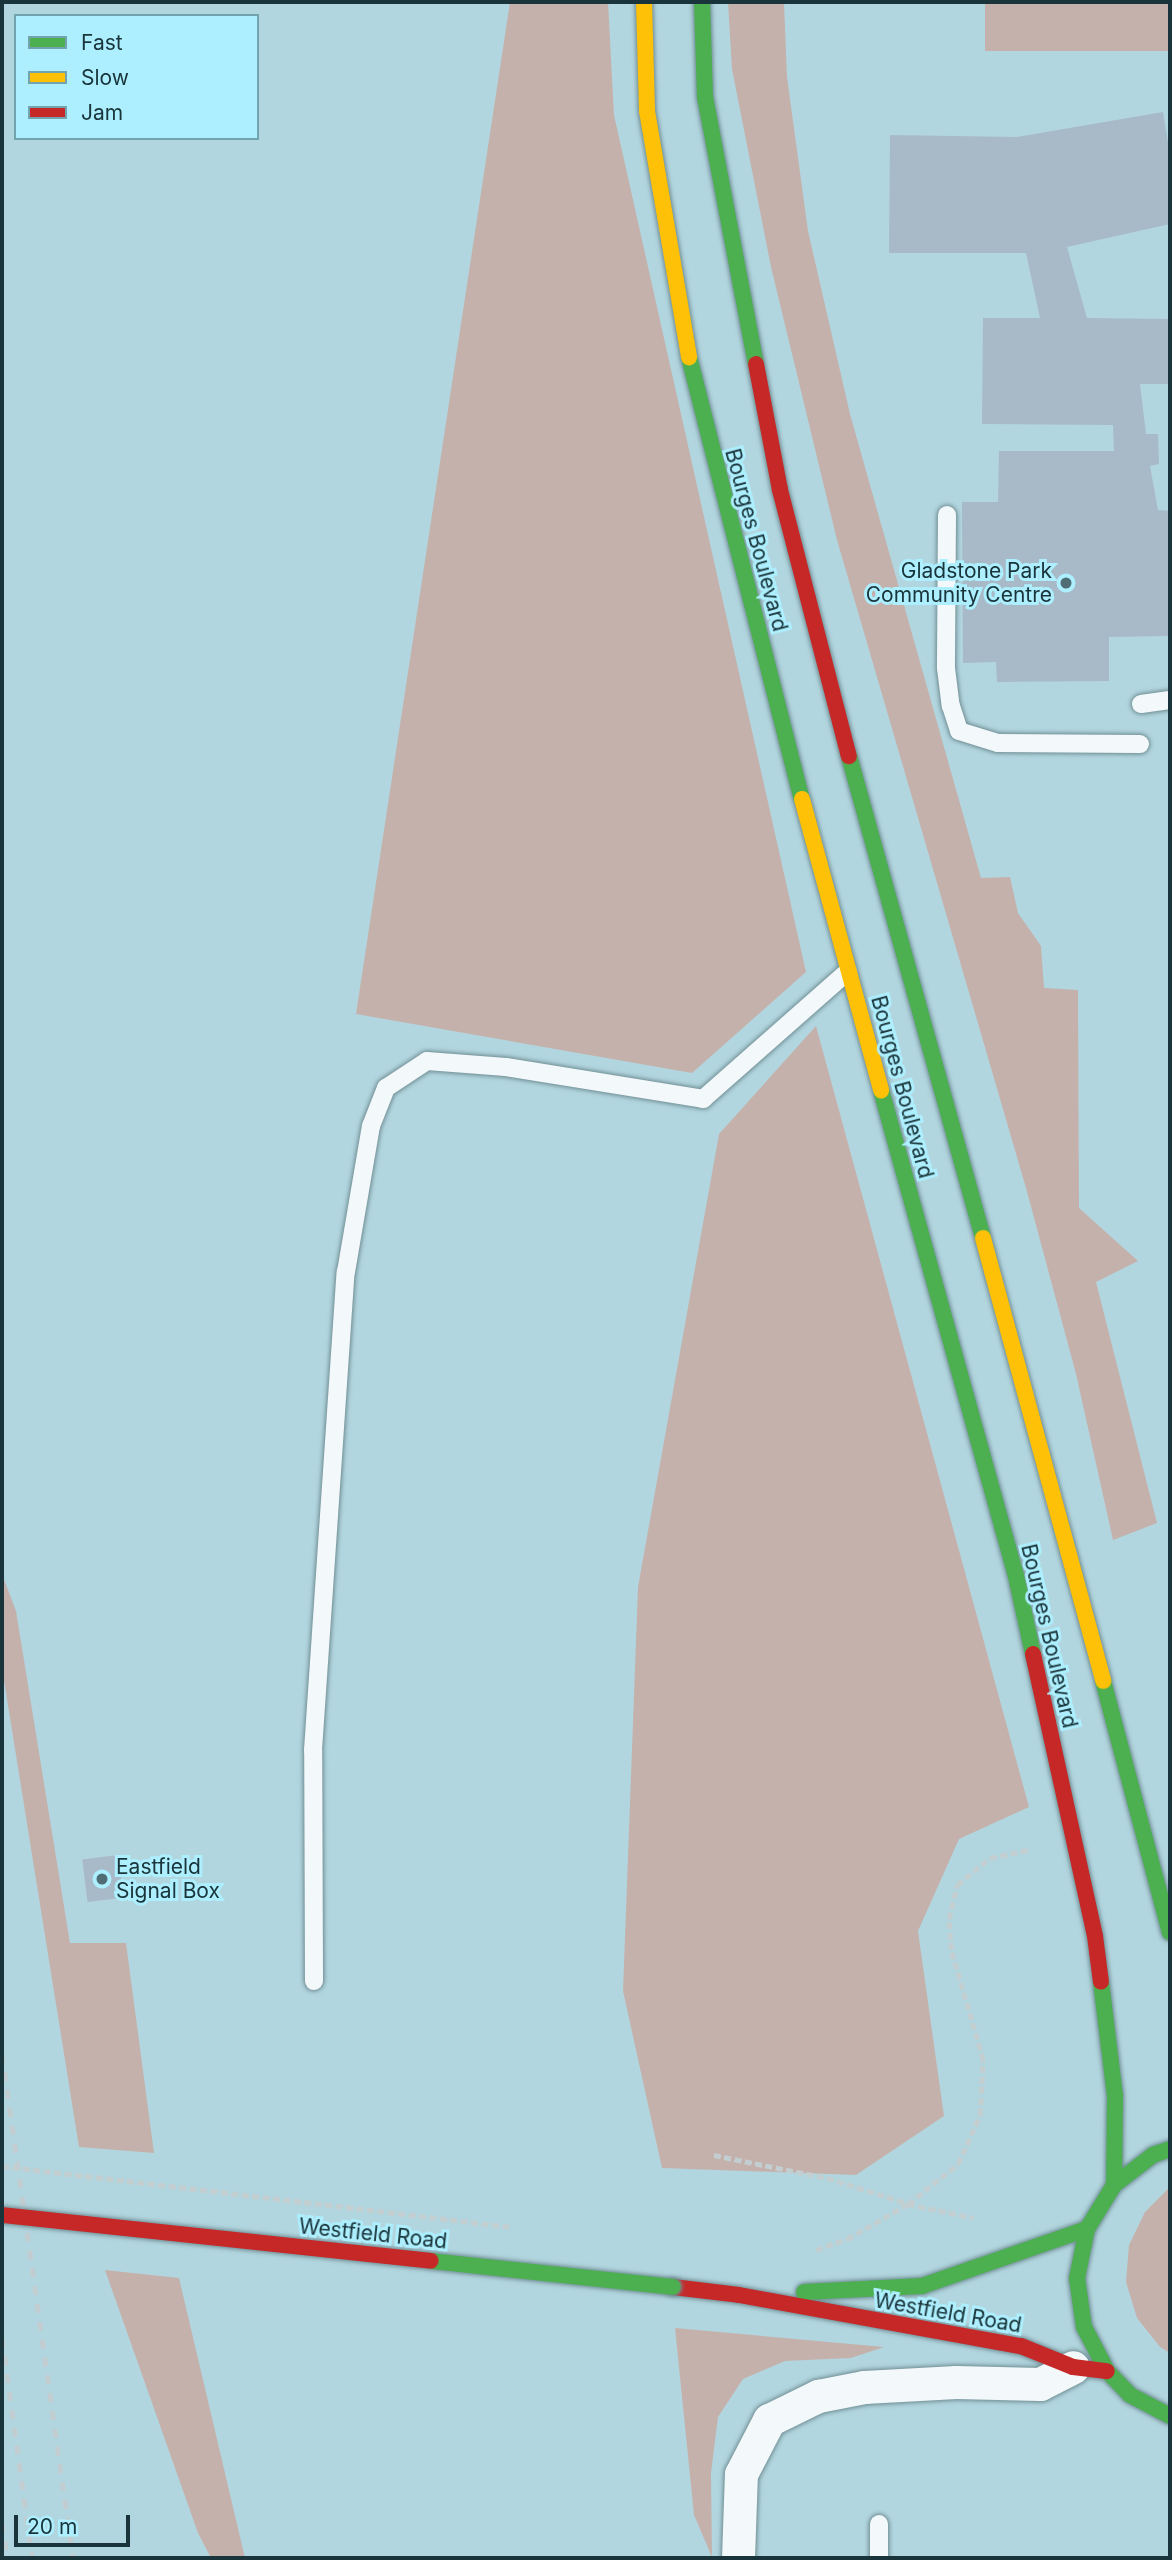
<!DOCTYPE html>
<style>
body{margin:0}
#map{position:relative;width:1172px;height:2560px;overflow:hidden;background:#b2d6df;font-family:Inter,sans-serif}
div>[style]{position:absolute}
[style*='--x']{left:calc(var(--x)*1px);top:calc(var(--y)*1px);width:calc(var(--w)*1px);rotate:calc(var(--a)*1deg)}
.green>*{inset:0;background:#c5b1ac;transform-origin:0 0}
.building>*{inset:0;background:#a8bac7;transform-origin:0 0}
.path>*{height:4.5px;margin-top:-2.25px;transform-origin:0;background:repeating-linear-gradient(90deg,#c3ced1 0 7px,transparent 0 10.5px)}
.roads{filter:drop-shadow(0 0 2px #728f96) drop-shadow(0 0 2px #728f96)}
.lane>*{height:18px;margin:-9px;padding:0 9px;transform-origin:9px;border-radius:9px;background:#f3f9fa}
.street>*{height:33px;margin:-16.5px;padding:0 16.5px;transform-origin:16.5px;border-radius:16.5px;background:#f3f9fa}
.fast>*{height:16px;margin:-8px;padding:0 8px;transform-origin:8px;border-radius:8px;background:#4caf50}
.slow>*{height:16px;margin:-8px;padding:0 8px;transform-origin:8px;border-radius:8px;background:#ffc107}
.jam>*{height:16px;margin:-8px;padding:0 8px;transform-origin:8px;border-radius:8px;background:#c62828}
.rail>*{height:5px;margin-top:-2.5px;transform-origin:0;background:repeating-linear-gradient(90deg,#c1cdd0 0 9px,transparent 0 18px)}
.path-bridge>*{height:4.5px;margin-top:-2.25px;transform-origin:0;background:repeating-linear-gradient(90deg,#c3ced1 0 7px,transparent 0 10.5px)}
.bridges{filter:drop-shadow(0 0 2px #728f96) drop-shadow(0 0 2px #728f96)}
.fast-bridge>*{height:16px;margin:-8px;padding:0 8px;transform-origin:8px;border-radius:8px;background:#4caf50}
.jam-bridge>*{height:16px;margin:-8px;padding:0 8px;transform-origin:8px;border-radius:8px;background:#c62828}
.dots>*{width:19px;height:19px;translate:-50% -50%;box-sizing:border-box;border:4px solid #adeffe;border-radius:50%}
span{translate:-50% -50%;white-space:nowrap;text-align:center;line-height:1.15;-webkit-text-stroke:6px #adeffe;paint-order:stroke}
.street-label{font-size:21px;color:#19343a}
.poi-label{font-size:21px;color:#19343a}
.right{translate:-100% -50%;text-align:right}
.left{translate:0 -50%;text-align:left}
.frame{position:absolute;inset:0;border:4px solid #19343a;pointer-events:none}
.legend{position:absolute;left:14px;top:14px;width:245px;height:126px;box-sizing:border-box;background:#adeffe;border:2px solid #72a4b0;margin:0;padding:9px 12px;list-style:none;font-size:21px;color:#19343a}
.legend li{display:flex;align-items:center;gap:14px;height:35px}
.legend b{width:35px;border:2px solid #72a4b0}
.scale{position:absolute;left:14px;top:2515px;width:116px;height:32px;box-sizing:border-box;border:4px solid #19343a;border-top:0;padding-left:9px;font-size:21px;line-height:24px;white-space:nowrap;color:#19343a;-webkit-text-stroke:5px #adeffe;paint-order:stroke}
</style>
<div id="map">
<div class="green">
<i style="clip-path:polygon(510px 2px,608px 2px,614px 115px,806px 972px,692px 1073px,356px 1014px)"></i>
<i style="clip-path:polygon(728px 2px,784px 2px,787px 77px,808px 231px,850px 414px,981px 878px,1010px 877px,1018px 913px,1041px 946px,1044px 988px,1078px 990px,1079px 1208px,1138px 1261px,1096px 1282px,1157px 1523px,1113px 1540px,1076px 1374px,1026px 1188px,837px 540px,771px 267px,732px 69px)"></i>
<i style="left:985px;top:2px;width:185px;height:49px"></i>
<i style="clip-path:polygon(816px 1026px,1029px 1807px,959px 1839px,918px 1931px,944px 2116px,856px 2175px,662px 2168px,623px 1991px,638px 1587px,719px 1134px)"></i>
<i style="clip-path:polygon(2px 1574px,16px 1611px,70px 1943px,126px 1943px,154px 2153px,79px 2147px,2px 1668px)"></i>
<i style="clip-path:polygon(1170px 2187px,1170px 2353px,1160px 2347px,1137px 2318px,1126px 2282px,1129px 2245px,1145px 2212px)"></i>
<i style="clip-path:polygon(105px 2270px,179px 2278px,245px 2558px,211px 2558px,198px 2533px)"></i>
<i style="clip-path:polygon(675px 2328px,884px 2347px,851px 2358px,785px 2361px,743px 2379px,718px 2417px,711px 2473px,712px 2557px,694px 2515px)"></i>
</div>
<div class="building">
<i style="clip-path:polygon(1163px 112px,1170px 155px,1170px 224px,1067px 247px,1087px 318px,1170px 319px,1170px 384px,1140px 384px,1146px 434px,1158px 434px,1159px 464px,1150px 466px,1158px 510px,1170px 511px,1170px 636px,1109px 637px,1109px 681px,997px 682px,996px 662px,963px 663px,962px 502px,998px 502px,999px 451px,1114px 451px,1113px 425px,982px 424px,983px 318px,1040px 318px,1026px 253px,889px 253px,890px 135px,1017px 137px)"></i>
<i style="left:118px;top:1855px;width:43px;height:36px;rotate:83deg"></i>
</div>
<div class="path">
<i style="--x:714;--y:2155;--w:115;--a:11.5"></i>
<i style="--x:827;--y:2178;--w:86;--a:17.6"></i>
<i style="--x:908;--y:2204;--w:67;--a:12"></i>
<i style="--x:816;--y:2250;--w:33;--a:-20"></i>
<i style="--x:847;--y:2239;--w:70;--a:-29.8"></i>
<i style="--x:908;--y:2204;--w:64;--a:-38.7"></i>
<i style="--x:958;--y:2164;--w:54;--a:-65.8"></i>
<i style="--x:980;--y:2115;--w:55;--a:-86.9"></i>
<i style="--x:983;--y:2060;--w:115;--a:-106.2"></i>
<i style="--x:951;--y:1950;--w:31;--a:-94"></i>
<i style="--x:949;--y:1919;--w:35;--a:-77"></i>
<i style="--x:957;--y:1885;--w:43;--a:-39.3"></i>
<i style="--x:990;--y:1858;--w:39;--a:-12"></i>
</div>
<div class="roads">
<div class="lane">
<i style="--x:947;--y:515;--w:153;--a:90.4"></i>
<i style="--x:946;--y:668;--w:38;--a:83"></i>
<i style="--x:951;--y:706;--w:26;--a:72"></i>
<i style="--x:959;--y:731;--w:41;--a:17.1"></i>
<i style="--x:998;--y:743;--w:142;--a:0.4"></i>
<i style="--x:1141;--y:704;--w:29;--a:-8"></i>
<i style="--x:314;--y:1981;--w:231;--a:-90.2"></i>
<i style="--x:313;--y:1750;--w:479;--a:-86.1"></i>
<i style="--x:346;--y:1272;--w:148;--a:-80.3"></i>
<i style="--x:371;--y:1126;--w:41;--a:-68.5"></i>
<i style="--x:386;--y:1088;--w:49;--a:-33.4"></i>
<i style="--x:427;--y:1061;--w:79;--a:4.3"></i>
<i style="--x:506;--y:1067;--w:200;--a:9.2"></i>
<i style="--x:703;--y:1099;--w:193;--a:-41.4"></i>
<i style="--x:879;--y:2524;--w:34;--a:90"></i>
</div>
<div class="street">
<i style="--x:738;--y:2558;--w:84;--a:-88"></i>
<i style="--x:741;--y:2474;--w:61;--a:-62.6"></i>
<i style="--x:769;--y:2420;--w:55;--a:-26.1"></i>
<i style="--x:818;--y:2396;--w:47;--a:-11.1"></i>
<i style="--x:864;--y:2387;--w:92;--a:-3.1"></i>
<i style="--x:956;--y:2382;--w:84;--a:1.4"></i>
<i style="--x:1040;--y:2384;--w:37;--a:-27"></i>
</div>
<div class="fast">
<i style="--x:702;--y:2;--w:95;--a:88.2"></i>
<i style="--x:705;--y:97;--w:272;--a:79.2"></i>
<i style="--x:689;--y:357;--w:456;--a:75.7"></i>
<i style="--x:849;--y:756;--w:500;--a:74.46"></i>
<i style="--x:881;--y:1090;--w:504;--a:74.48"></i>
<i style="--x:1016;--y:1576;--w:80;--a:77.7"></i>
<i style="--x:1103;--y:1681;--w:260;--a:75.1"></i>
<i style="--x:1101;--y:1982;--w:115;--a:83"></i>
<i style="--x:1115;--y:2096;--w:89;--a:90.6"></i>
<i style="--x:1170;--y:2149;--w:18;--a:161"></i>
<i style="--x:1153;--y:2155;--w:49;--a:142.4"></i>
<i style="--x:1114;--y:2185;--w:52;--a:121.5"></i>
<i style="--x:1087;--y:2229;--w:50;--a:101.5"></i>
<i style="--x:1077;--y:2278;--w:49;--a:81.9"></i>
<i style="--x:1084;--y:2327;--w:50;--a:62.4"></i>
<i style="--x:1107;--y:2371;--w:33;--a:46"></i>
<i style="--x:1130;--y:2395;--w:45;--a:27.7"></i>
<i style="--x:804;--y:2292;--w:118;--a:-2.9"></i>
<i style="--x:922;--y:2286;--w:175;--a:-19.1"></i>
</div>
<div class="slow">
<i style="--x:644;--y:2;--w:109;--a:88.4"></i>
<i style="--x:647;--y:111;--w:250;--a:80.3"></i>
<i style="--x:802;--y:799;--w:302;--a:74.8"></i>
<i style="--x:983;--y:1238;--w:459;--a:74.8"></i>
</div>
<div class="jam">
<i style="--x:756;--y:364;--w:128;--a:79.2"></i>
<i style="--x:780;--y:490;--w:275;--a:75.5"></i>
<i style="--x:1033;--y:1654;--w:289;--a:77.6"></i>
<i style="--x:1095;--y:1936;--w:46;--a:82.6"></i>
<i style="--x:673;--y:2287;--w:66;--a:6.9"></i>
<i style="--x:739;--y:2295;--w:287;--a:10.3"></i>
<i style="--x:1021;--y:2346;--w:56;--a:22"></i>
<i style="--x:1073;--y:2367;--w:34;--a:7"></i>
</div>
</div>
<div class="rail">
<i style="--x:2;--y:2054;--w:509;--a:81.98"></i>
<i style="--x:2;--y:2338;--w:222;--a:82.2"></i>
<i style="--x:2;--y:2523;--w:35;--a:82"></i>
</div>
<div class="path-bridge">
<i style="--x:2;--y:2166;--w:514;--a:6.82"></i>
</div>
<div class="bridges">
<div class="fast-bridge">
<i style="--x:431;--y:2261;--w:243;--a:6.1"></i>
</div>
<div class="jam-bridge">
<i style="--x:2;--y:2215;--w:431;--a:6.1"></i>
</div>
</div>
<div class="dots">
<i style="left:1066px;top:583px;background:#4f6d74"></i>
<i style="left:102px;top:1879px;background:#4f6d74"></i>
</div>
<div class="street-label">
<span style="left:756px;top:540px;rotate:75deg">Bourges Boulevard</span>
<span style="left:902px;top:1087px;rotate:75deg">Bourges Boulevard</span>
<span style="left:1049px;top:1636px;rotate:77deg">Bourges Boulevard</span>
<span style="left:373px;top:2234px;rotate:6deg">Westfield Road</span>
<span style="left:948px;top:2313px;rotate:10deg">Westfield Road</span>
</div>
<div class="poi-label">
<span class="right" style="left:1052px;top:583px">Gladstone Park<br>Community Centre</span>
<span class="left" style="left:116px;top:1879px">Eastfield<br>Signal Box</span>
</div>
<div class="frame"></div>
<ul class="legend">
<li><b style="height:9px;background:#4caf50"></b>Fast</li>
<li><b style="height:9px;background:#ffc107"></b>Slow</li>
<li><b style="height:9px;background:#c62828"></b>Jam</li>
</ul>
<div class="scale">20 m</div>
</div>
